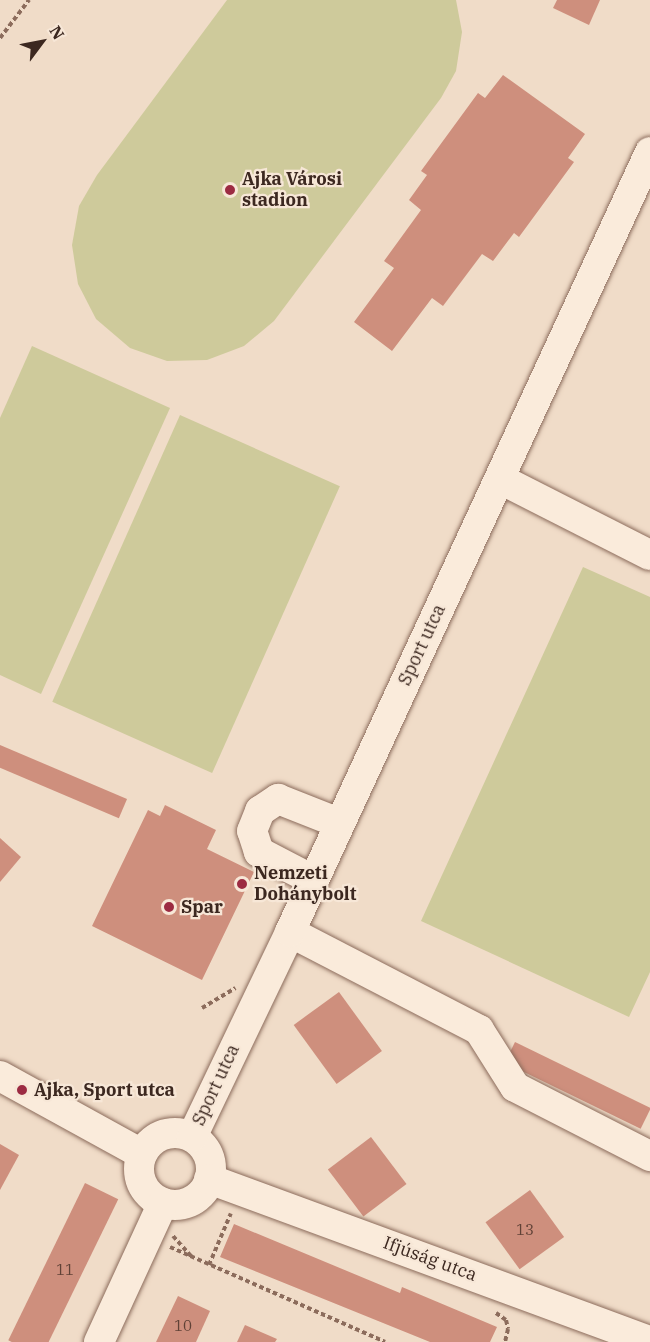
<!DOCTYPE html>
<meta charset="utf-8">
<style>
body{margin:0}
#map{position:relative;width:650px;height:1342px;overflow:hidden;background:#f0dcc8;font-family:"IBM Plex Serif",serif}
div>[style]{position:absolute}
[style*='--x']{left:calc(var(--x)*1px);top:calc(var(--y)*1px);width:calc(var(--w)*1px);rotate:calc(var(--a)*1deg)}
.green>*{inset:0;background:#ceca9b;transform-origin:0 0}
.building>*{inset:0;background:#ce8f7d;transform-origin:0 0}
.path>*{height:4px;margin-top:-2px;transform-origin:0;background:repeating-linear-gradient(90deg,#8c6c5c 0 4.5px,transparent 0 7.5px)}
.roads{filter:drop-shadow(0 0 2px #8c6c5c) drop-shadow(0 0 2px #8c6c5c)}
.minor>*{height:30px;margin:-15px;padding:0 15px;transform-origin:15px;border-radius:15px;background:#faebdb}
.minor>.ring{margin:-15px;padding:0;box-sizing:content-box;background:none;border:30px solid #faebdb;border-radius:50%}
.dots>*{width:16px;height:16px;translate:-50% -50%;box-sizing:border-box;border:3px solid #f7e7d7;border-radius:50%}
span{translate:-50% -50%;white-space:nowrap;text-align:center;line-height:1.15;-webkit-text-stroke:4.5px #f7e7d7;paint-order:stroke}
.number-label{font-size:15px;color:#604237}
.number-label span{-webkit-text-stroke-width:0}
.poi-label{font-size:18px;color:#3c2820;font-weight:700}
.left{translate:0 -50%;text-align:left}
.street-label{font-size:18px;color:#3c2820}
.north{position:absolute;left:12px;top:12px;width:60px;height:60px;-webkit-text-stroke:4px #f7e7d7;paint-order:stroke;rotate:58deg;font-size:16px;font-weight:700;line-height:24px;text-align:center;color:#3c2820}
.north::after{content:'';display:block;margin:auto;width:21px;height:27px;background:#3c2820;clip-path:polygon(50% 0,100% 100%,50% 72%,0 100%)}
</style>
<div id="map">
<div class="green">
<i style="clip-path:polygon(227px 0,456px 0,462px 32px,456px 71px,441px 98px,274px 321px,244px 346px,207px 360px,167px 361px,130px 348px,96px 319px,78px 284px,72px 245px,79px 206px,97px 175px)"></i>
<i style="clip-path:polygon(32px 346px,170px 408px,41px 694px,0 675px,0 418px)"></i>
<i style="left:180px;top:415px;width:175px;height:314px;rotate:24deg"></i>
<i style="clip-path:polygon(583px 567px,650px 597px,650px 972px,629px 1017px,421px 921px)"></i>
</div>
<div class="building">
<i style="clip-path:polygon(557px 0,600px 0,589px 25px,553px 8px)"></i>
<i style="clip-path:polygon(503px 75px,585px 134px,568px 158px,574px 162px,519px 237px,514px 233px,493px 261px,482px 254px,443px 306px,432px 298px,392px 351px,354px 322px,394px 268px,384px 261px,421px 210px,409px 200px,427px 175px,421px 171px,478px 93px,485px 98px)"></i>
<i style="left:0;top:745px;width:138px;height:21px;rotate:23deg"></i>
<i style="clip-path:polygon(165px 805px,216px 830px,207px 849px,254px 872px,202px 980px,92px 926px,148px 810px,160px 816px)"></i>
<i style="clip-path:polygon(0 838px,21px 857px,0 882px)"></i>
<i style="left:339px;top:992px;width:73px;height:56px;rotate:54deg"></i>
<i style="left:515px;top:1042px;width:151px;height:23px;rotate:26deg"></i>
<i style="left:371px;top:1137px;width:59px;height:54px;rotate:53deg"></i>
<i style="clip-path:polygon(0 1144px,19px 1155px,0 1190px)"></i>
<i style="left:85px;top:1183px;width:37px;height:175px;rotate:26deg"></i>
<i style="left:530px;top:1190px;width:58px;height:55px;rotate:54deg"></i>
<i style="clip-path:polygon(234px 1224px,400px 1293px,402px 1287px,497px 1327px,490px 1342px,430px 1342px,220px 1257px)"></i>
<i style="clip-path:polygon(178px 1296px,210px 1311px,196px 1342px,156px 1342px)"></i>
<i style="clip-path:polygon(245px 1325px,277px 1339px,275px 1342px,237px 1342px)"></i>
</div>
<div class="path">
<i style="--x:0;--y:38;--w:48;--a:-52.7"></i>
<i style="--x:202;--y:1008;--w:39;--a:-31"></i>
<i style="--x:173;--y:1236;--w:28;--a:48"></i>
<i style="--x:170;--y:1247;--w:235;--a:23.8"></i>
<i style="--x:209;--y:1265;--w:56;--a:-67.1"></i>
<i style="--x:496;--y:1313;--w:12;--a:35"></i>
<i style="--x:506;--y:1320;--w:9;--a:77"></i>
<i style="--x:508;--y:1329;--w:13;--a:103"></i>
</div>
<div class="roads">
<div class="minor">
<i style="--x:500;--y:479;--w:168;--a:26.9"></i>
<i style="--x:313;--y:880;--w:61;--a:-152.6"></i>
<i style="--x:259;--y:852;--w:22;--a:-108"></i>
<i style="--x:252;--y:831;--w:22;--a:-68"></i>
<i style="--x:260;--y:811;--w:22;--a:-34"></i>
<i style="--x:278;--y:799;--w:66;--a:21.5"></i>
<i style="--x:290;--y:932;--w:213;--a:27.4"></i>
<i style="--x:479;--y:1030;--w:67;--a:57.7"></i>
<i style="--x:515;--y:1087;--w:152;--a:27.1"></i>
<i style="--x:0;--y:1076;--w:162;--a:28.8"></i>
<i class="ring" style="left:139px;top:1133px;width:42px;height:42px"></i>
<i style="--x:192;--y:1137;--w:227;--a:-64.4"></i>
<i style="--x:290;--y:932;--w:859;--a:-65.22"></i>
<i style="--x:209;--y:1179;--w:470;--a:20.2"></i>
<i style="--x:99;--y:1342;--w:153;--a:-65.3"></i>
</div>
</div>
<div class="dots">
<i style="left:230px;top:190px;background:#9c2b42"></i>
<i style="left:242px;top:884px;background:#9c2b42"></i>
<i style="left:169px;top:907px;background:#9c2b42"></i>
<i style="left:22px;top:1090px;background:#9c2b42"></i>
</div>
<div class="number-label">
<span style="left:525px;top:1230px">13</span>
<span style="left:65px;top:1270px">11</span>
<span style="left:183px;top:1326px">10</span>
</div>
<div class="poi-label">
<span class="left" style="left:242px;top:190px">Ajka Városi<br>stadion</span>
<span class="left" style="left:254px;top:884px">Nemzeti<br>Dohánybolt</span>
<span class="left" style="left:181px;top:907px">Spar</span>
<span class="left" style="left:34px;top:1090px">Ajka, Sport utca</span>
</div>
<div class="street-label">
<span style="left:422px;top:645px;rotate:-65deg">Sport utca</span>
<span style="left:216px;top:1085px;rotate:-65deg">Sport utca</span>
<span style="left:430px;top:1259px;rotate:20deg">Ifjúság utca</span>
</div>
<div class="north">N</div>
</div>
